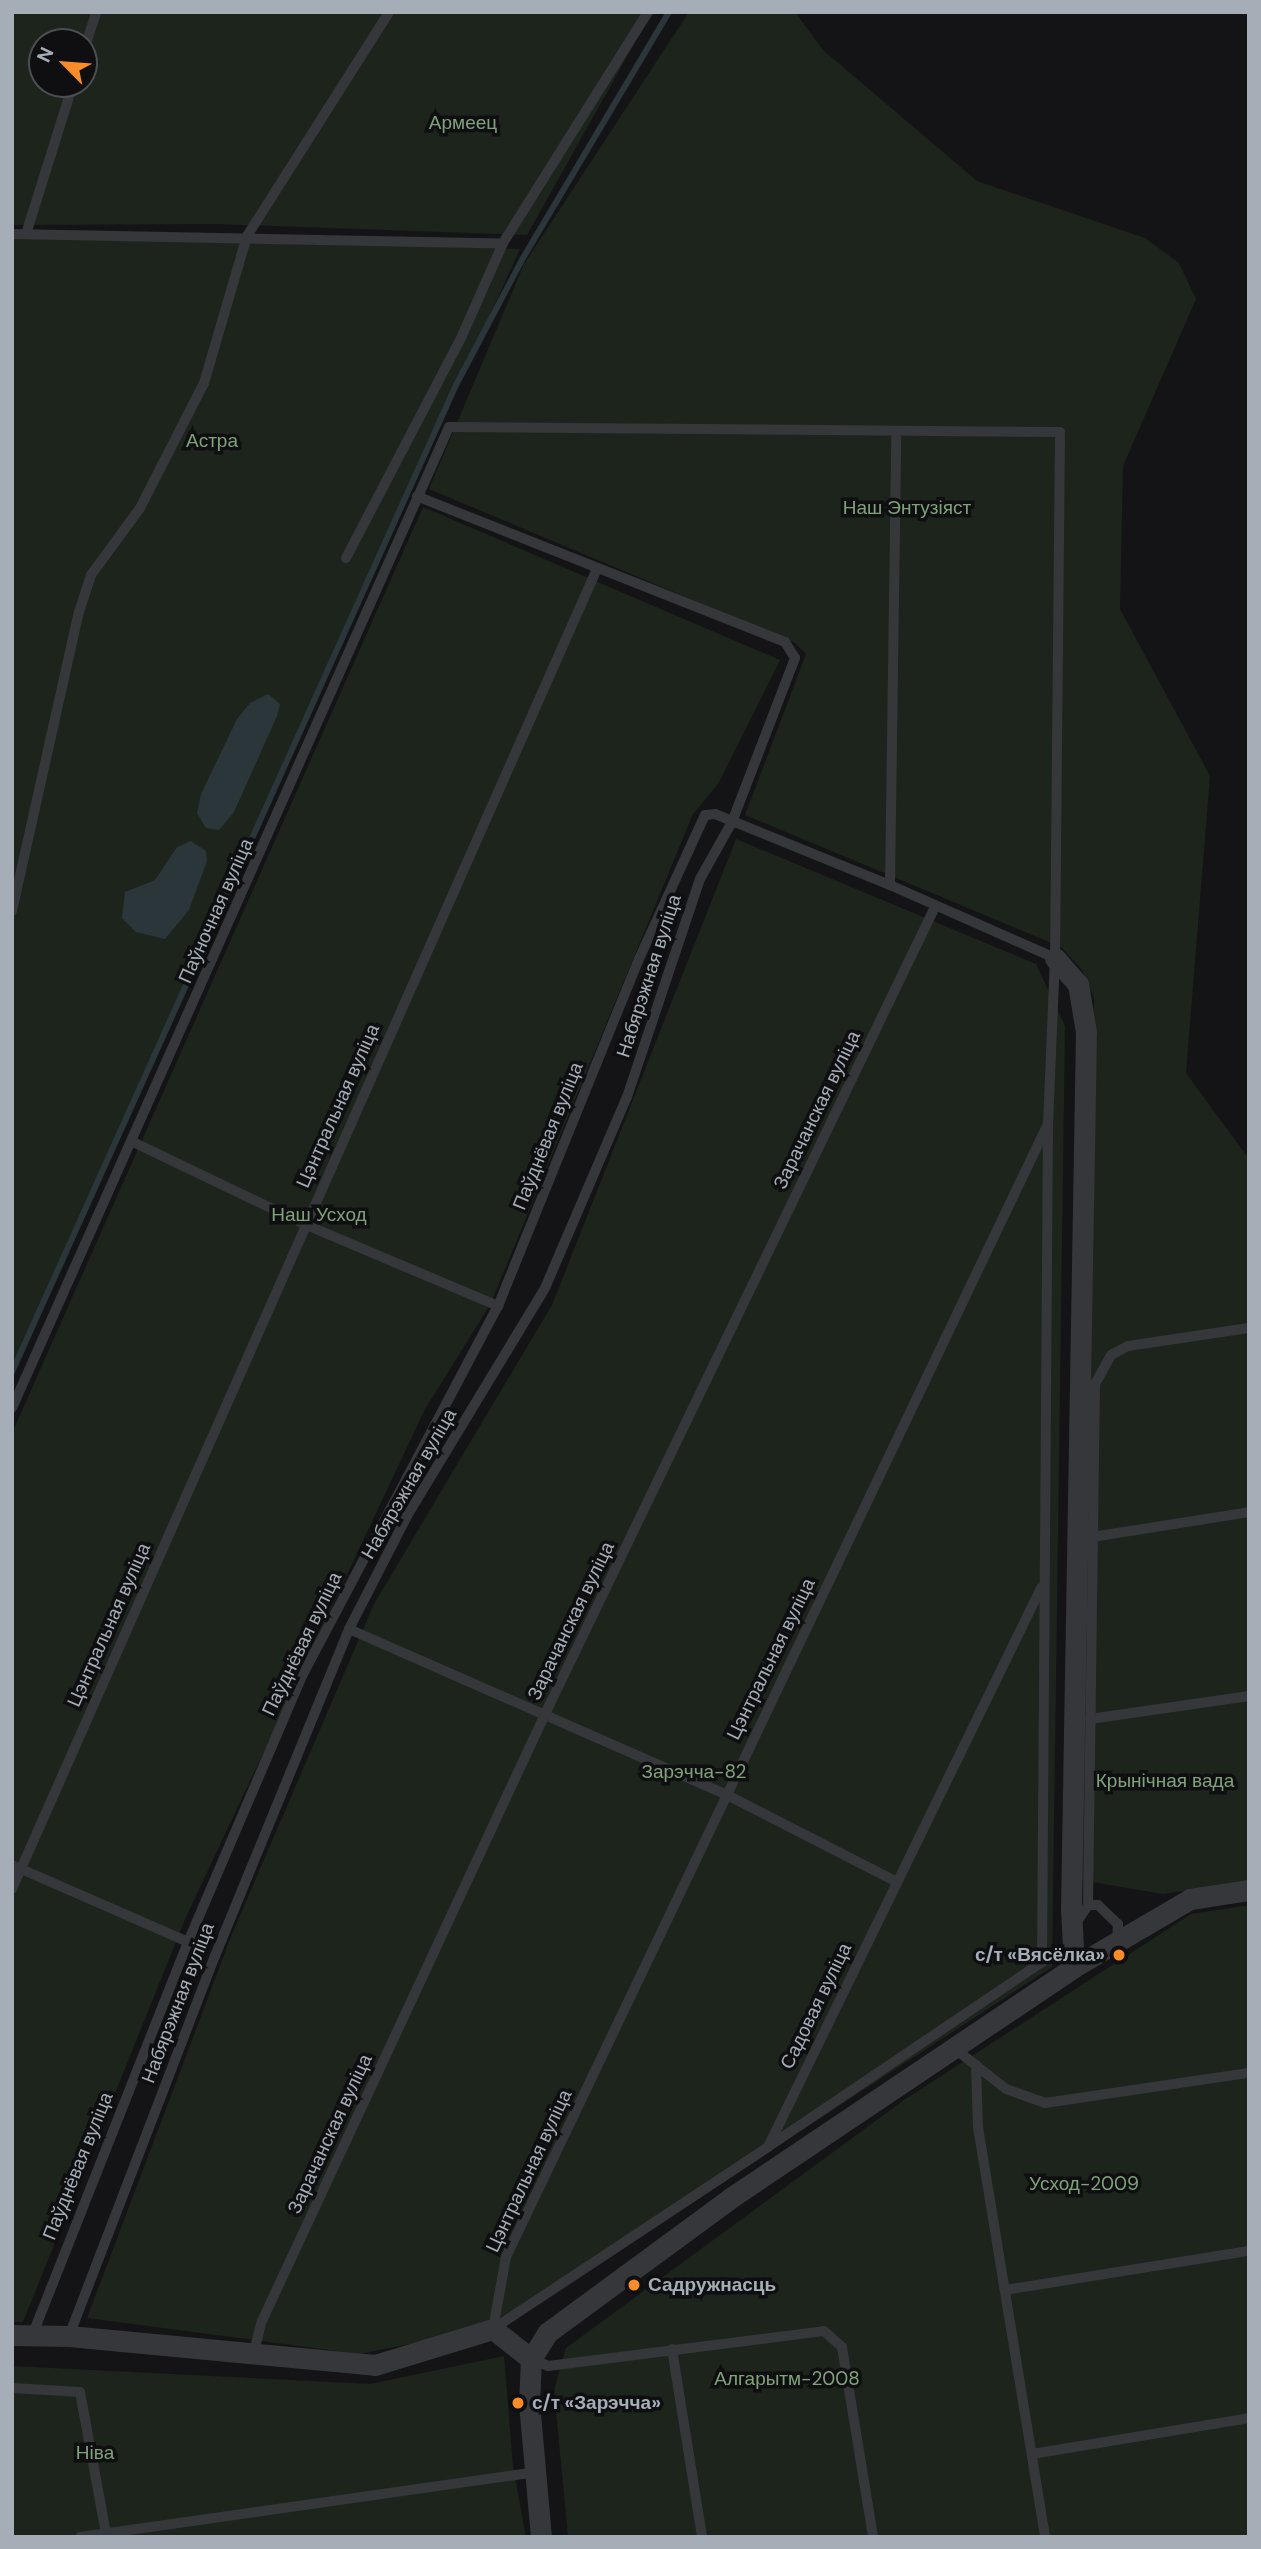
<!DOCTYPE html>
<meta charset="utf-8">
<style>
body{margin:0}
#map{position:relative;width:1261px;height:2549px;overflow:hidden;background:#141416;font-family:"DM Sans",sans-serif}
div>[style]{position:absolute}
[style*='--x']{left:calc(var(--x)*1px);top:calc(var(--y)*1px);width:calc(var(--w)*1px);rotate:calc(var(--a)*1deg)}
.green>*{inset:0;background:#1c241c}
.water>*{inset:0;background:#2a363a}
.stream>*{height:6px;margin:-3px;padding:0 3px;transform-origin:3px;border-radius:3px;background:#2a363a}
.service>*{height:10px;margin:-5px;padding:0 5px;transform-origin:5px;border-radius:5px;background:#35373b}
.minor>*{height:21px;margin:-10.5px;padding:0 10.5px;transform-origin:10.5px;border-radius:10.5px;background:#35373b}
.dots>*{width:19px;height:19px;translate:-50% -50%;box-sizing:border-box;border:4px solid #0f0f11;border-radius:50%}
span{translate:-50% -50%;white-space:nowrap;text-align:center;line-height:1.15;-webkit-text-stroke:7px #0f0f11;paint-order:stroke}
.park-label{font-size:19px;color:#80a27b}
.street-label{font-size:19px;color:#a5aeb7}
.poi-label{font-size:19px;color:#a5aeb7;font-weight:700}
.right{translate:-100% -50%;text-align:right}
.left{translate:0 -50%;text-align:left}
.frame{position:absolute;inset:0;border:14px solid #a5aeb7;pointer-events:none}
.north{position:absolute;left:28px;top:28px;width:70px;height:70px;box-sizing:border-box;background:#0f0f11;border:2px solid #4b4f53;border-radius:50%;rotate:295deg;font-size:19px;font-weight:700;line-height:28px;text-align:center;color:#a5aeb7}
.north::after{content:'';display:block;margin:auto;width:24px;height:32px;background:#f88c29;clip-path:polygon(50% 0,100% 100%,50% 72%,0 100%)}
</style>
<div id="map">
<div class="green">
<i style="clip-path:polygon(evenodd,12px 12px,652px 12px,527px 235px,216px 224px,12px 225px,12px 12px,42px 42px,84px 42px,84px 84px,42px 84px,42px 42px)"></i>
<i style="clip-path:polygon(689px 12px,795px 12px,823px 50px,977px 181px,1145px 238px,1179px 263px,1196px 299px,1123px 466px,1120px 609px,1210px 776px,1186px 1073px,1249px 1159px,1249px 1881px,1163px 1894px,1080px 1880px,1094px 998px,1082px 970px,1061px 947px,745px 815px,806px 654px,795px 643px,429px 489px,524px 264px)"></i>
<i style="clip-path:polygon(54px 234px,520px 249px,12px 1366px,12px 238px)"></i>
<i style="clip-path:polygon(423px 507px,780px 660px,718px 784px,693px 814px,490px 1305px,425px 1409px,186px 1917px,23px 2322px,12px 2322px,12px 1433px)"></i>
<i style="clip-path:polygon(736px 839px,1036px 964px,1065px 1026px,1052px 1967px,531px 2307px,435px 2339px,359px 2354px,87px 2318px,232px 1934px,374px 1604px,552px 1305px)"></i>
<i style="clip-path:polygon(1249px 1905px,1249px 2537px,568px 2537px,554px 2390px,566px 2348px,904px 2100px,1191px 1914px)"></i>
<i style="clip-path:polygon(504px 2356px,513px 2466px,526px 2537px,12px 2537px,12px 2366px,370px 2384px)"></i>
</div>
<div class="water">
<i style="clip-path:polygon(268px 694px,280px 704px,277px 716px,234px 812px,219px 830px,206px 828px,197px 813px,201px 794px,237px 719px,250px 703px)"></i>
<i style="clip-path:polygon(191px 841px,206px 851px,207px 861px,189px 910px,165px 939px,136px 932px,122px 918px,125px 892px,155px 880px,177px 847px)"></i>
</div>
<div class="stream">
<i style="--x:12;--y:1372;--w:1082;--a:-65.78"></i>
<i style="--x:456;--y:385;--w:144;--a:-62.2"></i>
<i style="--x:523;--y:258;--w:286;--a:-59.3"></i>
</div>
<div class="service">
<i style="--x:84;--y:50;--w:40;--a:-72"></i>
<i style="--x:12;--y:234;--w:491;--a:1.1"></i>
<i style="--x:26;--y:234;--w:157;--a:-72.6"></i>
<i style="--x:346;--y:558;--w:248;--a:-62.4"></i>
<i style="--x:461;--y:338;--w:104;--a:-66.1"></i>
<i style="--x:503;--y:243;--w:273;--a:-57.9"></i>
<i style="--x:890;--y:885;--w:452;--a:-89.2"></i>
<i style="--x:12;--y:911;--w:306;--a:-77.4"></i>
<i style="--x:79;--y:612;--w:39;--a:-72"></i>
<i style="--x:91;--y:575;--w:83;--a:-53.8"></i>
<i style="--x:140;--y:508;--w:140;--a:-62.9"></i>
<i style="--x:204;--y:383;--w:153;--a:-73.7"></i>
<i style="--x:247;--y:236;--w:265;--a:-57.6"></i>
<i style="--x:133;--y:1142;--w:190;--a:25.6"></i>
<i style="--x:304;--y:1224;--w:211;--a:22.9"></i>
<i style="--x:12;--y:1408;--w:1074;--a:-65.99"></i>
<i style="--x:449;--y:427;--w:611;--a:0.47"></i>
<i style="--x:1060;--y:432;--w:526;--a:90.54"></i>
<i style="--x:1055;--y:958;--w:166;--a:92.4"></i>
<i style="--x:1048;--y:1124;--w:838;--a:90.41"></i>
<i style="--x:1042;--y:1962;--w:331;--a:146"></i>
<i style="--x:1092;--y:1537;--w:159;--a:-9"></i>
<i style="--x:349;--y:1629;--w:411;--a:23.7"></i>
<i style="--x:725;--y:1794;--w:191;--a:27.1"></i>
<i style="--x:1090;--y:1719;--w:161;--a:-8.2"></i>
<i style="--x:12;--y:1865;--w:192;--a:23.6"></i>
<i style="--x:12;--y:1889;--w:1444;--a:-66.1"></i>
<i style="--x:1088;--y:1905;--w:521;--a:-89.23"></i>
<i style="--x:1095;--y:1384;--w:33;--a:-61"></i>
<i style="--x:1111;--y:1355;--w:19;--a:-28"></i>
<i style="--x:1128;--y:1346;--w:122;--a:-8.5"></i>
<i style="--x:1076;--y:1923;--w:22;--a:-56"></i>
<i style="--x:1088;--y:1905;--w:10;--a:0"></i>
<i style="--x:1098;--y:1905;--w:28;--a:44"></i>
<i style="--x:1118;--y:1924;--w:18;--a:93"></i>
<i style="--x:954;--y:2048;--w:66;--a:38.3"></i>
<i style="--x:1006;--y:2089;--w:41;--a:19.7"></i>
<i style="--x:1045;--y:2103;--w:206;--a:-8.4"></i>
<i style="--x:976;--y:2065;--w:62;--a:88.2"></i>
<i style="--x:978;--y:2127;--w:415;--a:80.7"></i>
<i style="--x:1005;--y:2290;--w:247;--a:-9.1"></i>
<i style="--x:493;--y:2329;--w:73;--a:-79.8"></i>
<i style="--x:506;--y:2257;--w:1254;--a:-64.44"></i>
<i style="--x:493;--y:2329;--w:330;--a:-33.5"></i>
<i style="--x:768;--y:2147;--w:622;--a:-63.97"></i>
<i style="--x:32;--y:2336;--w:424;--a:-68.4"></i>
<i style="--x:188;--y:1942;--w:289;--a:-66.8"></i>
<i style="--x:302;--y:1676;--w:419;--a:-62.1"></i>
<i style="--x:498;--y:1306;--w:375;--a:-67.9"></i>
<i style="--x:639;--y:959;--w:158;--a:-65.4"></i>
<i style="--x:705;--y:815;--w:10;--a:-6"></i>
<i style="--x:715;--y:814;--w:189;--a:22.1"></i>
<i style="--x:890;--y:885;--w:180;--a:23.9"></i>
<i style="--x:69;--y:2336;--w:407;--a:-69"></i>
<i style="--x:215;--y:1956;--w:353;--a:-67.7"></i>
<i style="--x:349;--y:1629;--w:127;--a:-62.8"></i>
<i style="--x:407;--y:1516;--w:267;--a:-58.8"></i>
<i style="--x:545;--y:1288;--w:208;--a:-66.8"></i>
<i style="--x:627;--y:1097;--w:230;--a:-71.5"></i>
<i style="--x:700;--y:879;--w:65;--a:-60.7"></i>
<i style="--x:732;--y:822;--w:176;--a:-69"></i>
<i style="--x:795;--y:658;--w:19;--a:-122"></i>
<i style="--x:785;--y:642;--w:396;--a:-158.4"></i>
<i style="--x:672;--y:2349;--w:190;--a:80.9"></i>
<i style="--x:253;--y:2356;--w:36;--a:-76"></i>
<i style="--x:262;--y:2321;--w:670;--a:-65"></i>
<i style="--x:545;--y:1714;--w:896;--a:-64.21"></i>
<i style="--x:531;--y:2359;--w:18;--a:22"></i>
<i style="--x:548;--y:2366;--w:278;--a:-7.2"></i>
<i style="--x:824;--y:2331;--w:24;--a:42"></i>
<i style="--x:842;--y:2347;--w:193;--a:80.7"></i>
<i style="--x:12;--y:2388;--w:68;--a:3.4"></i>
<i style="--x:80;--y:2392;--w:143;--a:79.6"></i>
<i style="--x:1032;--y:2454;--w:220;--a:-9.4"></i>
<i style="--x:80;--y:2537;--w:459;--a:-8.1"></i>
</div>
<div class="minor">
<i style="--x:1055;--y:958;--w:35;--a:49"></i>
<i style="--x:1078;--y:984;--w:49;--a:80.5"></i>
<i style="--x:1086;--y:1032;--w:876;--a:90.98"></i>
<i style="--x:1071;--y:1908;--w:59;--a:87.1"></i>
<i style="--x:12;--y:2335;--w:57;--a:1"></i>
<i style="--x:69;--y:2336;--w:307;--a:5.4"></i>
<i style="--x:375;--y:2365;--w:123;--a:-17"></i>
<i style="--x:493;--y:2329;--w:48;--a:38.3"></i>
<i style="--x:541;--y:2537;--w:135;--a:-95.1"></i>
<i style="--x:529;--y:2403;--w:44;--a:-87.4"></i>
<i style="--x:531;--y:2359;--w:31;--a:-58"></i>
<i style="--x:547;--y:2333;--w:230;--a:-36.3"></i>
<i style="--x:732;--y:2197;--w:412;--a:-33.9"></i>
<i style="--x:1074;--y:1967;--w:134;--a:-30.4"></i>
<i style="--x:1190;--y:1899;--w:60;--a:-8.7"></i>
</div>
<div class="dots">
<i style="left:1119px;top:1955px;background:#f88c29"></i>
<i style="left:634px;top:2285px;background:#f88c29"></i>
<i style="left:518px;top:2403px;background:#f88c29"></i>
</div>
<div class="park-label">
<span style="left:463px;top:123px">Армеец</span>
<span style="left:212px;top:441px">Астра</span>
<span style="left:907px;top:508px">Наш Энтузіяст</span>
<span style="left:319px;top:1215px">Наш Усход</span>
<span style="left:694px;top:1772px">Зарэчча-82</span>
<span style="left:1165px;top:1781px">Крынічная вада</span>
<span style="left:1084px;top:2184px">Усход-2009</span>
<span style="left:787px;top:2379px">Алгарытм-2008</span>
<span style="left:95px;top:2453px">Ніва</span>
</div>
<div class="street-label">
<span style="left:216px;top:911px;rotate:-66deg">Паўночная вуліца</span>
<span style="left:649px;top:976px;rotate:-72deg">Набярэжная вуліца</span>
<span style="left:338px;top:1106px;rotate:-66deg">Цэнтральная вуліца</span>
<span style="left:817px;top:1110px;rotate:-64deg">Зарачанская вуліца</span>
<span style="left:548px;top:1136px;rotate:-68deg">Паўднёвая вуліца</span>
<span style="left:409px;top:1484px;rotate:-60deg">Набярэжная вуліца</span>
<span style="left:571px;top:1621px;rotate:-64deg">Зарачанская вуліца</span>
<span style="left:109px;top:1625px;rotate:-66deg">Цэнтральная вуліца</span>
<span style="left:302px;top:1644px;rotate:-64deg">Паўднёвая вуліца</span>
<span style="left:771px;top:1659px;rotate:-64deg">Цэнтральная вуліца</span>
<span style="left:178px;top:2003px;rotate:-69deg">Набярэжная вуліца</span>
<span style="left:816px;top:2006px;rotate:-64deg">Садовая вуліца</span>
<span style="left:330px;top:2134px;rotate:-65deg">Зарачанская вуліца</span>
<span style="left:78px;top:2166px;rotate:-68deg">Паўднёвая вуліца</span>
<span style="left:529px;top:2171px;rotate:-65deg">Цэнтральная вуліца</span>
</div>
<div class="poi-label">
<span class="right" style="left:1105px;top:1955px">с/т «Вясёлка»</span>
<span class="left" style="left:648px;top:2285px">Садружнасць</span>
<span class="left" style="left:532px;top:2403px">с/т «Зарэчча»</span>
</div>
<div class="frame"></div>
<div class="north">N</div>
</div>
